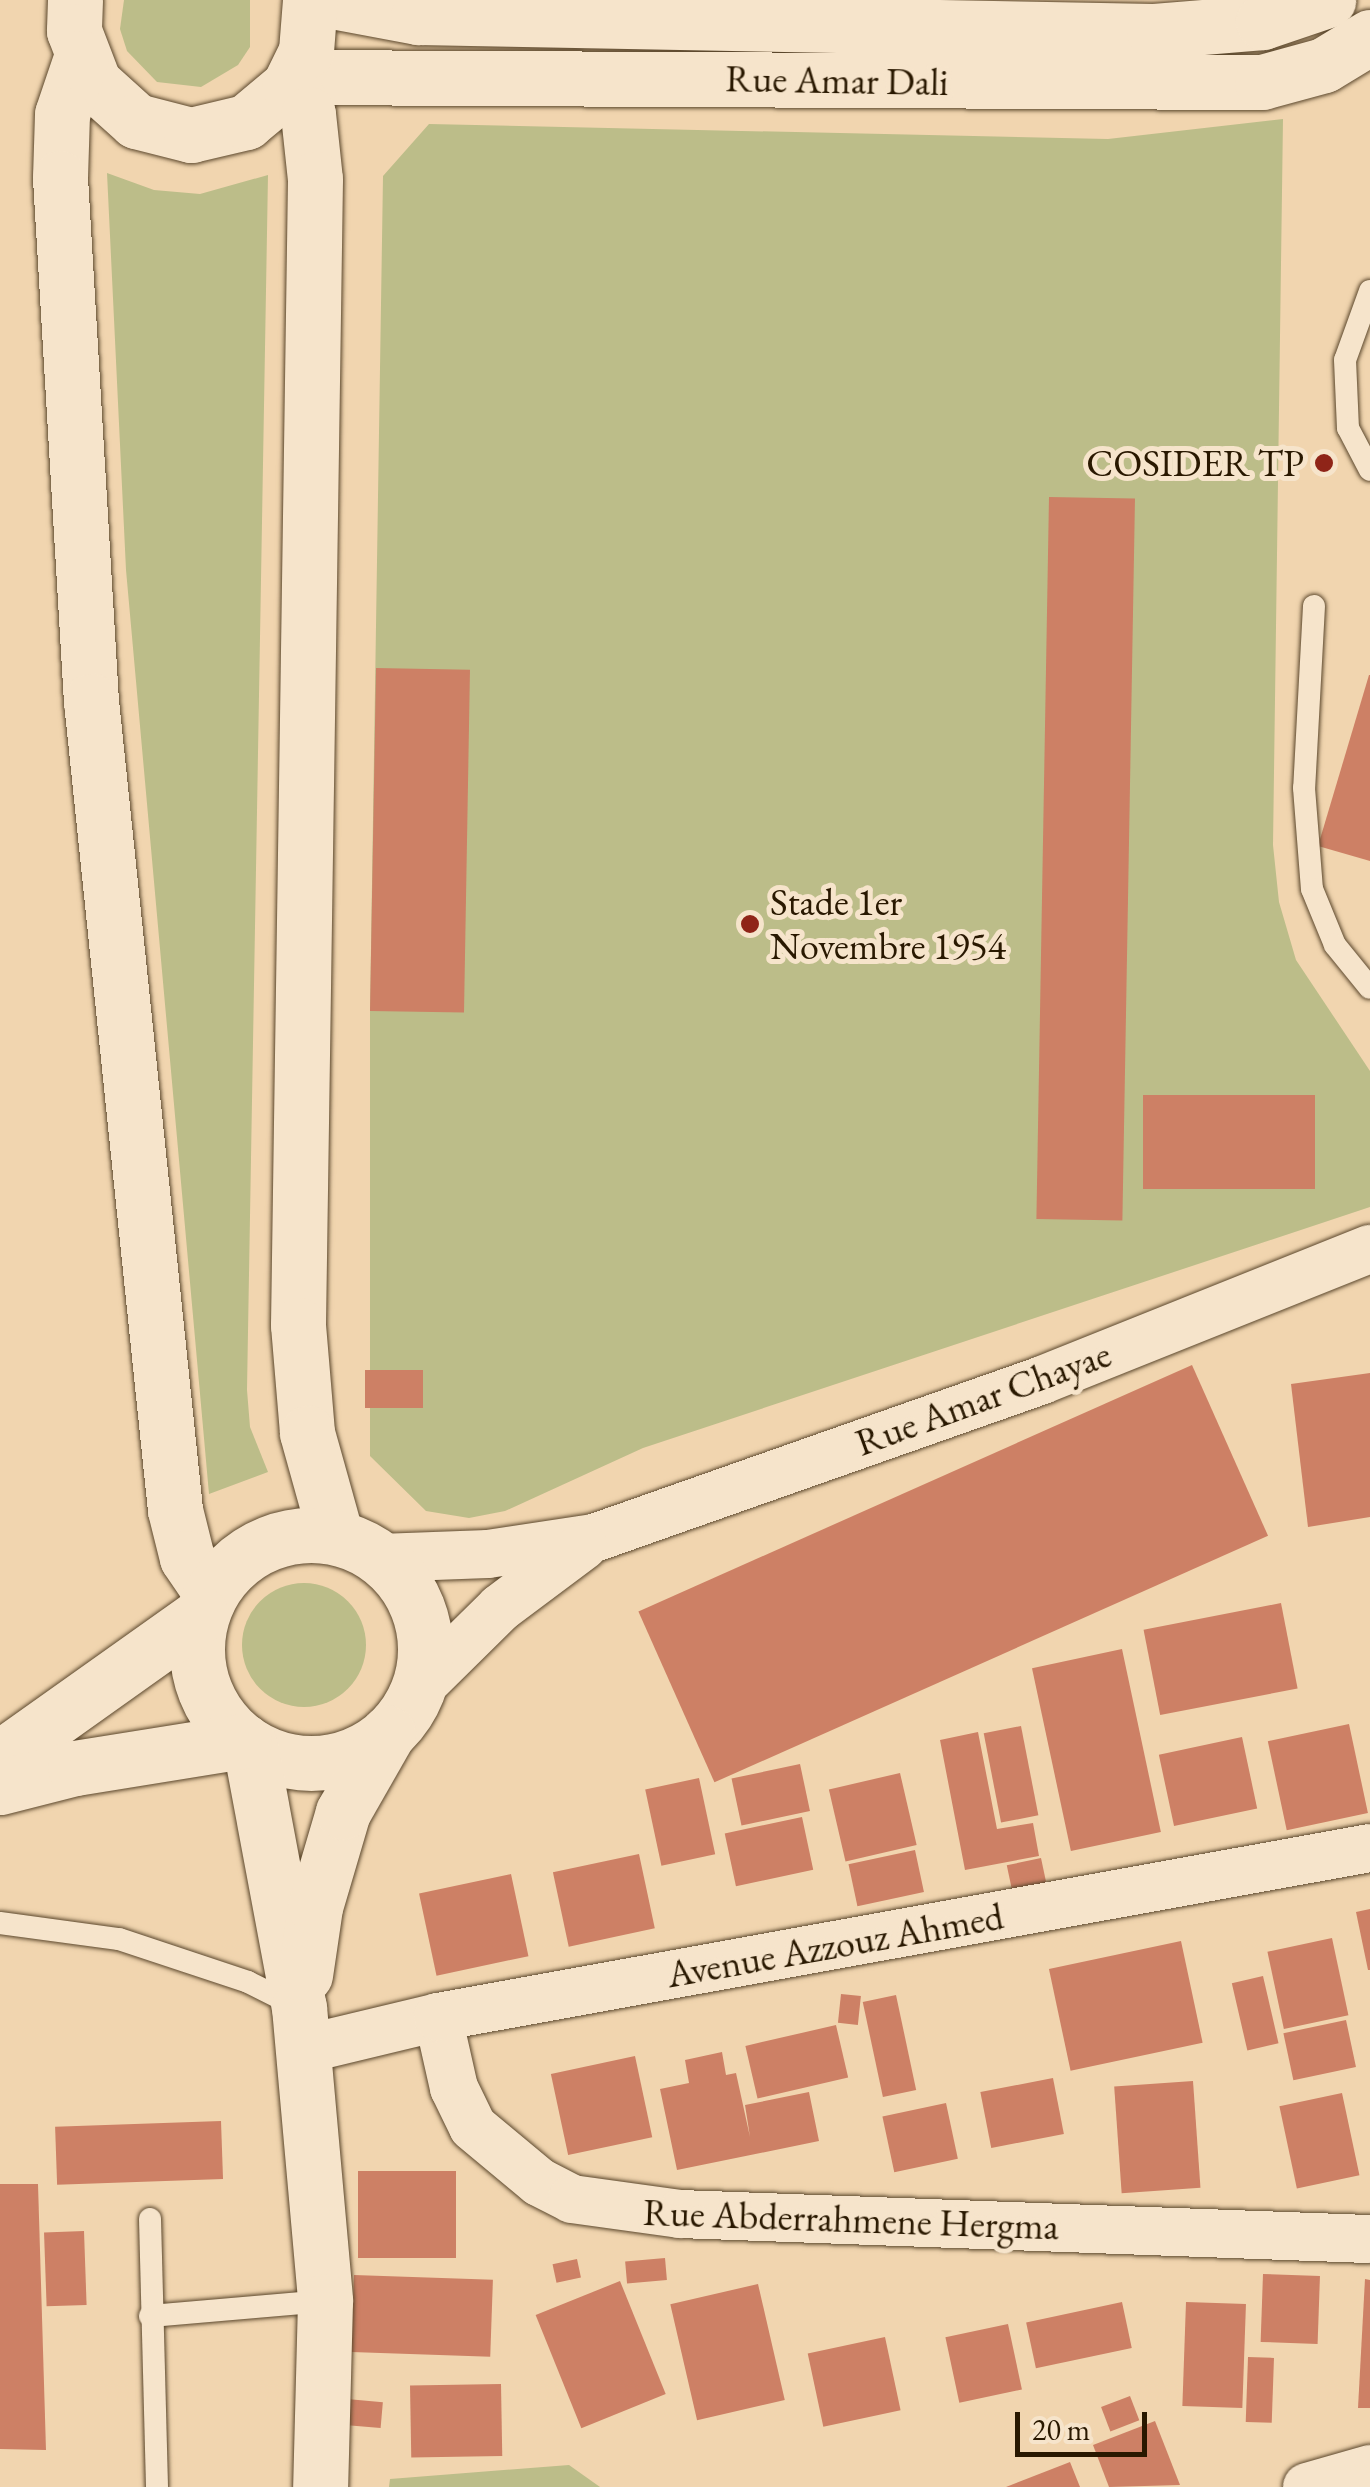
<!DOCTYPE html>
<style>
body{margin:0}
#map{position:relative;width:1370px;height:2487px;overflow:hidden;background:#f1d5af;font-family:"EB Garamond",serif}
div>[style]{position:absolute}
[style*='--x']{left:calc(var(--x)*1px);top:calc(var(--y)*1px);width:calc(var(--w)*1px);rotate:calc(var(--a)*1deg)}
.green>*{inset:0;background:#bcbd89}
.round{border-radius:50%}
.building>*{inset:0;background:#cd8065;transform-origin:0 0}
.roads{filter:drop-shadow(0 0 2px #5b472c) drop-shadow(0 0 2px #5b472c)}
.service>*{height:22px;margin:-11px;padding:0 11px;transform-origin:11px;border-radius:11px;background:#f6e4cb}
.minor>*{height:48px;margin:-24px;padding:0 24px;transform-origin:24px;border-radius:24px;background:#f6e4cb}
.tertiary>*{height:55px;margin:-27.5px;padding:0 27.5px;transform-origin:27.5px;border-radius:27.5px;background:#f6e4cb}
.secondary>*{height:55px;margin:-27.5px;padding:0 27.5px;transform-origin:27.5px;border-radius:27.5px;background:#f6e4cb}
.secondary>.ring{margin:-27.5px;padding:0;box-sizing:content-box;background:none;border:55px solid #f6e4cb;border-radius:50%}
.dots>*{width:28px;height:28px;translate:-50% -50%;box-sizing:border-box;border:5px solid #f6e4cb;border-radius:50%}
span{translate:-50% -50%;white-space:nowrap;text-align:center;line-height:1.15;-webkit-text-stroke:10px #f6e4cb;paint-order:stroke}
.street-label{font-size:38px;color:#291800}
.poi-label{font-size:38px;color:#291800}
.right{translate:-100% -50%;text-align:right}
.left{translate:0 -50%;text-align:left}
.scale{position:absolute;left:1015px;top:2412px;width:132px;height:45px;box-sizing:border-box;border:5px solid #291800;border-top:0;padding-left:12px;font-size:30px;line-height:35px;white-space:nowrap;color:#291800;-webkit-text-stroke:8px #f6e4cb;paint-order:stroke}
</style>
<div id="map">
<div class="green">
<i style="clip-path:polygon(124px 0,250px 0,250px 47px,238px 65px,201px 87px,157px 82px,127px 51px,120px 29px)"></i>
<i style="clip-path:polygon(1283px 119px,1273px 845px,1279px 902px,1296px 960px,1370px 1071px,1370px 1207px,643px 1448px,505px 1511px,469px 1518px,426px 1511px,370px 1456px,370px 1011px,383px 176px,429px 124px,1108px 139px)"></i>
<i style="clip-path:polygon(107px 173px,154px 190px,200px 194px,268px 175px,247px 1390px,250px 1427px,268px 1472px,209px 1494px,126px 570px)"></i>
<i class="round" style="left:242px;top:1583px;width:124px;height:124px"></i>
<i style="clip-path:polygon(569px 2465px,600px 2487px,389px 2487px,390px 2479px)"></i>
</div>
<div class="building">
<i style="left:1049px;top:497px;width:86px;height:722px;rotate:1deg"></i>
<i style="left:376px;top:668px;width:94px;height:343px;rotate:1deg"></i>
<i style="clip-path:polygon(1369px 675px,1370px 675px,1370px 861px,1318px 846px)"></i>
<i style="left:1143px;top:1095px;width:172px;height:94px"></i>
<i style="left:1192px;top:1365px;width:187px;height:606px;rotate:66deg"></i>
<i style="left:365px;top:1370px;width:58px;height:38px"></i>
<i style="clip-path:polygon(1370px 1373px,1370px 1517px,1308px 1527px,1291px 1384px)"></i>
<i style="left:1281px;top:1603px;width:87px;height:140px;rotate:79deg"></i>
<i style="left:1122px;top:1649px;width:187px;height:92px;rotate:78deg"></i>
<i style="left:1349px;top:1724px;width:91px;height:83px;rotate:78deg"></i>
<i style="left:1021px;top:1726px;width:91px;height:38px;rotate:79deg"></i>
<i style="clip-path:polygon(978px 1732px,997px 1829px,1033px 1823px,1039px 1856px,965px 1870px,940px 1740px)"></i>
<i style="left:1242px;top:1737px;width:73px;height:85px;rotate:78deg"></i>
<i style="left:800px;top:1764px;width:48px;height:70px;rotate:78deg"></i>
<i style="left:900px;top:1773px;width:74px;height:73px;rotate:77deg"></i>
<i style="left:699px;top:1778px;width:78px;height:55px;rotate:78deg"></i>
<i style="left:802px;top:1817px;width:54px;height:79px;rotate:78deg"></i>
<i style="left:915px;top:1850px;width:43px;height:68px;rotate:78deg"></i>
<i style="left:639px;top:1854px;width:76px;height:88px;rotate:78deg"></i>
<i style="left:1041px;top:1858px;width:25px;height:35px;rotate:78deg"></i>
<i style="left:511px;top:1874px;width:84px;height:94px;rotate:78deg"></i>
<i style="clip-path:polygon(1370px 1909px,1370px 1970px,1368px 1970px,1356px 1912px)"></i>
<i style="left:1332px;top:1938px;width:79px;height:66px;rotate:78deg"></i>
<i style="left:1181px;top:1941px;width:104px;height:135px;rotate:78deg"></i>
<i style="left:1263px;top:1976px;width:69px;height:32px;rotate:77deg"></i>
<i style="left:841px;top:1994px;width:20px;height:29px;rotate:6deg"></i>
<i style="left:896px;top:1995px;width:97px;height:34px;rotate:78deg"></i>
<i style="left:1346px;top:2020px;width:48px;height:64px;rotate:78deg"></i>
<i style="left:836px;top:2025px;width:54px;height:93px;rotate:77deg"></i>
<i style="clip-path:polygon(722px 2052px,726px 2075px,736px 2073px,750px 2137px,745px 2105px,809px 2092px,819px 2141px,677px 2170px,660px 2089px,689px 2083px,685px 2060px)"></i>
<i style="left:635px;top:2056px;width:83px;height:86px;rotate:78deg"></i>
<i style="left:1053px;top:2078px;width:57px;height:74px;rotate:79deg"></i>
<i style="left:1193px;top:2081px;width:107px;height:79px;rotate:86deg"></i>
<i style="left:1342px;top:2093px;width:84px;height:64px;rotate:78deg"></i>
<i style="left:946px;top:2103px;width:57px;height:65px;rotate:78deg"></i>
<i style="left:221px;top:2121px;width:58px;height:166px;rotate:88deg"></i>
<i style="left:358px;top:2171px;width:98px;height:87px"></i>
<i style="clip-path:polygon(0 2184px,38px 2184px,46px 2450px,0 2449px)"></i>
<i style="left:84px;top:2231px;width:74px;height:40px;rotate:88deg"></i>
<i style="left:665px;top:2258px;width:22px;height:40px;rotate:85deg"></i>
<i style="left:577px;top:2259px;width:19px;height:25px;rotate:78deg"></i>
<i style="left:1263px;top:2274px;width:57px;height:68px;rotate:2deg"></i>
<i style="left:354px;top:2275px;width:139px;height:77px;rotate:2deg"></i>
<i style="clip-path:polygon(1365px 2279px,1370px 2280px,1370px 2408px,1358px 2408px)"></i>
<i style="left:620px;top:2281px;width:122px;height:91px;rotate:68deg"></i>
<i style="left:758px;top:2284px;width:119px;height:90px;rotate:77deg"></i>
<i style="left:1122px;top:2302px;width:47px;height:98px;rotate:78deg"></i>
<i style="left:1186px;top:2302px;width:60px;height:104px;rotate:2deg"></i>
<i style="left:1008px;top:2324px;width:67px;height:64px;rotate:78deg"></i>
<i style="left:885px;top:2337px;width:75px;height:79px;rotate:78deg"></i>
<i style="left:1248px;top:2357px;width:26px;height:65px;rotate:2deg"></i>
<i style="left:501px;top:2384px;width:72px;height:91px;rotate:89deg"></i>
<i style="left:1130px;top:2396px;width:26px;height:31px;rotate:69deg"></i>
<i style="left:347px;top:2399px;width:36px;height:26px;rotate:5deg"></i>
<i style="clip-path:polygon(1155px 2421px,1180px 2485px,1109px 2487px,1093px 2445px)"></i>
<i style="clip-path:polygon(1070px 2462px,1080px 2487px,1006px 2487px)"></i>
</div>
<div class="roads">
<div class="service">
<i style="--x:1370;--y:291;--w:73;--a:109.9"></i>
<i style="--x:1345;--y:360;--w:68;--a:87.5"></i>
<i style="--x:1348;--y:428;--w:47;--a:62.4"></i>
<i style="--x:1314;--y:606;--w:182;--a:93.1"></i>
<i style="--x:1304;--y:788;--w:101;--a:85.5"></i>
<i style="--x:1312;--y:889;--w:61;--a:67.7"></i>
<i style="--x:1335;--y:945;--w:55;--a:50.9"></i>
<i style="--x:0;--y:1923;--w:120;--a:7.7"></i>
<i style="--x:119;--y:1939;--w:136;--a:18.4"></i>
<i style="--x:248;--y:1982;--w:54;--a:26.6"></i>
<i style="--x:150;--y:2219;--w:268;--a:88.5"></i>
<i style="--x:150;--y:2316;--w:176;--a:-4.9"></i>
</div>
<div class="minor">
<i style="--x:380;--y:1558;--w:108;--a:-2.1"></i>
<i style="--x:488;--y:1554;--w:107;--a:-8.6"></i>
<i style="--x:594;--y:1538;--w:475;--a:-19.4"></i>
<i style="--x:1042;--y:1380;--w:353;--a:-21.8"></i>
<i style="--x:418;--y:1689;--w:115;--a:-44.6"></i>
<i style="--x:500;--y:1608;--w:104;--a:-36.8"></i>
<i style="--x:438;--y:2017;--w:73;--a:77.3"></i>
<i style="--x:454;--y:2088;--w:43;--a:64"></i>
<i style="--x:473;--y:2127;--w:86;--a:39.8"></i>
<i style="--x:539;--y:2182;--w:37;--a:27"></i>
<i style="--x:572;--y:2199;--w:109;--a:7.9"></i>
<i style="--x:680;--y:2214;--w:690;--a:2.08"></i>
<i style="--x:301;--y:2050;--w:141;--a:-13.5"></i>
<i style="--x:438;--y:2017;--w:947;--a:-10.28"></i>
<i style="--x:1307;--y:2487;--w:66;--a:-15.9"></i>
</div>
<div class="tertiary">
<i style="--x:327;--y:0;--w:93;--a:10.6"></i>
<i style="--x:418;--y:17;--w:736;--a:1.09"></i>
<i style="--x:1154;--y:31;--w:109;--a:-4.7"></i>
<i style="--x:1263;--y:22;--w:69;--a:-18.7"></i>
<i style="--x:294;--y:77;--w:968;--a:0.3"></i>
<i style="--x:1262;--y:82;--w:64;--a:-15.3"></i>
<i style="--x:1324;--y:65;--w:54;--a:-31.3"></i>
</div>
<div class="secondary">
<i style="--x:75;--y:0;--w:31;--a:92"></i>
<i style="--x:74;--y:31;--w:56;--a:69"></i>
<i style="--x:94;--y:83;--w:57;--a:42.1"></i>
<i style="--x:136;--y:121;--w:57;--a:14.3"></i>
<i style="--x:191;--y:135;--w:57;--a:-13.3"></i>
<i style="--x:246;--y:122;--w:56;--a:-39.9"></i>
<i style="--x:289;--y:86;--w:39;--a:-64"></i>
<i style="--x:306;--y:51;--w:51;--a:-85.5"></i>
<i style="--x:81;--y:58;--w:59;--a:108.7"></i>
<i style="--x:62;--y:114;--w:64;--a:91.8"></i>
<i style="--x:60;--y:178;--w:524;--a:86.61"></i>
<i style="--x:91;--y:701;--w:813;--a:84.07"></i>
<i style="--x:175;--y:1510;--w:49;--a:76"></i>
<i style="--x:187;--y:1558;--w:42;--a:55.6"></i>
<i style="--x:289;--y:86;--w:34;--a:56"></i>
<i style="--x:308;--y:114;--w:65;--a:83.9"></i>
<i style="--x:315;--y:179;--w:1146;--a:90.85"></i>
<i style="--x:298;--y:1325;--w:108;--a:85.2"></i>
<i style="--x:307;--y:1433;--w:108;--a:74.4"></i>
<i class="ring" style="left:197px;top:1535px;width:173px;height:173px"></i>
<i style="--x:250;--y:1746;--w:266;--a:79.4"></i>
<i style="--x:299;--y:2007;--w:295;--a:84.9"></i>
<i style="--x:325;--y:2301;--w:186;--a:91.5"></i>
<i style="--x:0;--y:1758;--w:247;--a:-35.4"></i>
<i style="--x:0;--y:1787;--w:77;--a:-14.2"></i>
<i style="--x:75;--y:1768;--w:171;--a:-9.1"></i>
<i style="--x:305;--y:1975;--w:69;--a:-81.6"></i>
<i style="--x:315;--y:1907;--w:99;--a:-73.6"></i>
<i style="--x:343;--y:1812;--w:91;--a:-60.3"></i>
</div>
</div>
<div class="dots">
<i style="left:1324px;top:463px;background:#8f2418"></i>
<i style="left:750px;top:924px;background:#8f2418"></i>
</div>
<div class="street-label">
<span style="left:837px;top:80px;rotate:1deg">Rue Amar Dali</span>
<span style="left:983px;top:1398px;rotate:-20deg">Rue Amar Chayae</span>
<span style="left:835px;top:1945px;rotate:-10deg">Avenue Azzouz Ahmed</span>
<span style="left:851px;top:2219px;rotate:2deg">Rue Abderrahmene Hergma</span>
</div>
<div class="poi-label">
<span class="right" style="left:1304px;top:463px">COSIDER TP</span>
<span class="left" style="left:770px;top:924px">Stade 1er<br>Novembre 1954</span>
</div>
<div class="scale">20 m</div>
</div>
